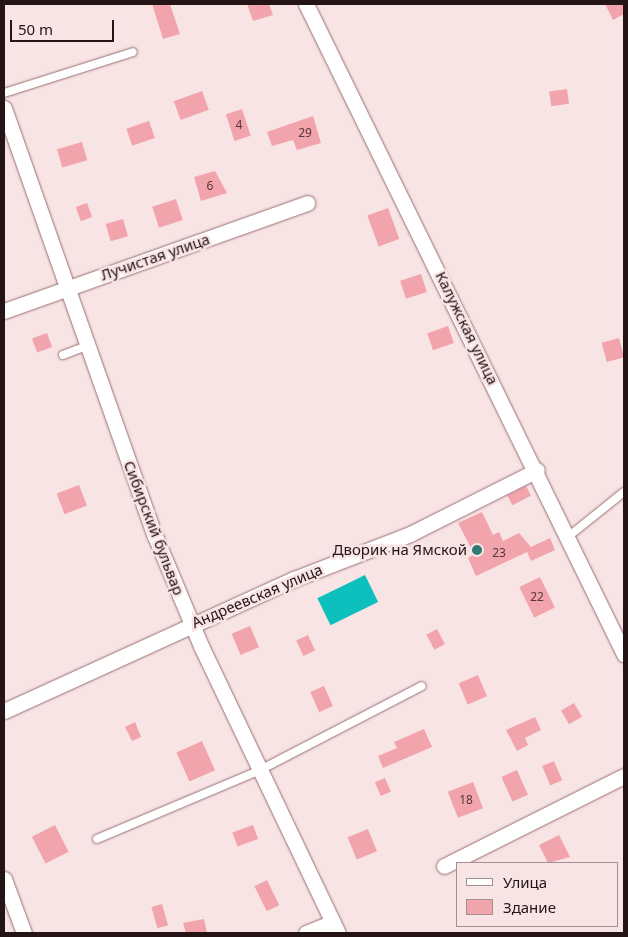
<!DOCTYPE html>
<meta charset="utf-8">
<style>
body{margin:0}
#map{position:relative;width:628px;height:937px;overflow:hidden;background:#f8e4e5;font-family:"Noto Sans",sans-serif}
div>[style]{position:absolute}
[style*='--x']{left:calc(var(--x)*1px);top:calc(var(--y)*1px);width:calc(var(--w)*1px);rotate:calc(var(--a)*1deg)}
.water>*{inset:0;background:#0dc0bd;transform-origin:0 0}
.building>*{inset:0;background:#f2a4ac;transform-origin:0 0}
.roads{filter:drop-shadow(0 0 1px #996e71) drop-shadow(0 0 1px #996e71)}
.service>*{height:8px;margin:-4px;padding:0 4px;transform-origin:4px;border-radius:4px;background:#fff}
.minor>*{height:15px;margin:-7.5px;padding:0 7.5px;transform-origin:7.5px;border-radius:7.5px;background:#fff}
.dots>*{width:14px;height:14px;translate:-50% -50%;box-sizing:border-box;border:2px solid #f8e4e5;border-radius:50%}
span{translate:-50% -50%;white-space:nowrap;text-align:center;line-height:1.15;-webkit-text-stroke:5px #f8e4e5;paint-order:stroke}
.number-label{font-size:12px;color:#58383b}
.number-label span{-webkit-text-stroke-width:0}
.street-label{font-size:15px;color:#241415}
.poi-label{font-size:15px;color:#241415}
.right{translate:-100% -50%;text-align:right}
.frame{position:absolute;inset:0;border:5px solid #241415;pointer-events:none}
.legend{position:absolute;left:456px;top:862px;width:162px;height:65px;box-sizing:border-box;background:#f8e4e5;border:1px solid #a39192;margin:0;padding:6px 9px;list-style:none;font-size:15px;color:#241415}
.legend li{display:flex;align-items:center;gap:10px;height:25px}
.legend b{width:25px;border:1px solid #a39192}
.scale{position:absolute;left:10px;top:20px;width:104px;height:22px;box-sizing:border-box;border:2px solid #241415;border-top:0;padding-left:6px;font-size:15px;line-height:18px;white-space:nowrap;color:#241415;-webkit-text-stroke:4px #f8e4e5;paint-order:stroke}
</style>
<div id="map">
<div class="water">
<i style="left:365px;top:575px;width:30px;height:53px;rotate:64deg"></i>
</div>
<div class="building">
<i style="clip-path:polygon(152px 4px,170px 4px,180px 34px,163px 39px)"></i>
<i style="clip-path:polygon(247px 4px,269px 4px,273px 15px,253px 21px)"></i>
<i style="clip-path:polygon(605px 4px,624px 4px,624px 14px,613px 20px)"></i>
<i style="left:567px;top:89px;width:15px;height:18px;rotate:82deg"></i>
<i style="left:202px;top:91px;width:20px;height:30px;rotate:70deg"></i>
<i style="left:242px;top:109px;width:28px;height:17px;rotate:72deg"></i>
<i style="clip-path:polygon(313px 116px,321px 143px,297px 150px,293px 140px,272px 146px,267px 132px)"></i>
<i style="left:149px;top:121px;width:18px;height:24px;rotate:71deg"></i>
<i style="left:82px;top:142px;width:19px;height:26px;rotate:74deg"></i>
<i style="clip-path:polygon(215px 171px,227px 193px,201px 201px,194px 177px)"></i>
<i style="left:176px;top:199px;width:22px;height:25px;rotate:72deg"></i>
<i style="left:87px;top:203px;width:15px;height:12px;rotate:70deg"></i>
<i style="left:388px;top:208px;width:33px;height:22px;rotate:70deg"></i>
<i style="left:123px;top:219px;width:18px;height:18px;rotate:74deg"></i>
<i style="left:421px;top:274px;width:19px;height:22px;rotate:72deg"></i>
<i style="left:448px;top:326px;width:18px;height:22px;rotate:71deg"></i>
<i style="left:47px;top:333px;width:15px;height:16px;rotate:70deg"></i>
<i style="left:619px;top:338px;width:20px;height:18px;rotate:75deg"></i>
<i style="left:79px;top:485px;width:22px;height:24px;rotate:69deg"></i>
<i style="left:526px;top:486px;width:11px;height:21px;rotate:63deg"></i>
<i style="clip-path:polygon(482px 512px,493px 535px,499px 532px,503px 541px,519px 533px,531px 547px,550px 538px,555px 550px,531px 561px,527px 552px,476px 576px,468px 558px,474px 554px,458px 523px)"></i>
<i style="left:540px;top:577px;width:34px;height:23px;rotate:64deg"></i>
<i style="left:250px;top:626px;width:23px;height:20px;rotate:67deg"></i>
<i style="left:437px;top:629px;width:17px;height:12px;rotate:62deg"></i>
<i style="left:308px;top:635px;width:17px;height:13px;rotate:65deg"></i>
<i style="left:478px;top:675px;width:23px;height:21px;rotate:67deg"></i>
<i style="left:324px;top:686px;width:22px;height:15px;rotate:66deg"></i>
<i style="left:574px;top:703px;width:16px;height:15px;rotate:60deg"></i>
<i style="clip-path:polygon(535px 717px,541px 730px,525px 738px,528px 745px,517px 751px,506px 730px)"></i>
<i style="clip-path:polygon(135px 722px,141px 737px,132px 741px,125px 727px)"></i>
<i style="clip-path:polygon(424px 729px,432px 747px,383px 768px,378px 756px,397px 748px,394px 742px)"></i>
<i style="left:202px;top:741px;width:32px;height:28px;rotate:66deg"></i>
<i style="left:554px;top:761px;width:21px;height:13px;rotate:67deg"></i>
<i style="left:517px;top:770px;width:27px;height:17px;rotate:66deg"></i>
<i style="left:385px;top:778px;width:15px;height:11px;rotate:67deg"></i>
<i style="left:473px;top:782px;width:28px;height:27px;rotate:69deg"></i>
<i style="left:55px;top:825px;width:30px;height:26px;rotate:63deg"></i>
<i style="left:253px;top:825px;width:15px;height:22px;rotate:70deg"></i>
<i style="left:368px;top:829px;width:24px;height:22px;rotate:68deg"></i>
<i style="clip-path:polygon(559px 835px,570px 857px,548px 863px,539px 845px)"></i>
<i style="left:267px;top:880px;width:28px;height:14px;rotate:64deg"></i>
<i style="left:162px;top:904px;width:22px;height:11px;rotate:74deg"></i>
<i style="clip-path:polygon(204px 919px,207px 933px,186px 933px,183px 923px)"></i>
</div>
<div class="roads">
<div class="service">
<i style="--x:4;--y:93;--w:135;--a:-17.6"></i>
<i style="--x:63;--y:355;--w:28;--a:-21"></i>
<i style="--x:569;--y:536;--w:70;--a:-38.7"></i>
<i style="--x:97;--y:839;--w:177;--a:-22.9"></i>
<i style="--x:260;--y:770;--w:182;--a:-27.4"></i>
</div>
<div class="minor">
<i style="--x:306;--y:4;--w:724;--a:63.93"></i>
<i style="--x:4;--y:108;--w:454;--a:70.6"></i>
<i style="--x:155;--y:536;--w:119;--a:67.3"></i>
<i style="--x:201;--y:646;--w:318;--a:64.5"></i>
<i style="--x:4;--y:311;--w:322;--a:-19.6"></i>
<i style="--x:4;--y:711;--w:319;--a:-24.5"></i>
<i style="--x:294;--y:579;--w:124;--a:-21.2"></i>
<i style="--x:410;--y:534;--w:142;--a:-26.7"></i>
<i style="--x:444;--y:866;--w:201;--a:-26.6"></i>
<i style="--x:4;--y:879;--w:58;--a:69.7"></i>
<i style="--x:306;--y:933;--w:29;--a:-22"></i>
</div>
</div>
<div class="dots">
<i style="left:477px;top:550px;background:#307977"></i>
</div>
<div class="number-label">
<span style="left:239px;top:125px">4</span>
<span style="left:305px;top:133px">29</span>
<span style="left:210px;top:186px">6</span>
<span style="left:499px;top:553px">23</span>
<span style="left:537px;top:597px">22</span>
<span style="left:466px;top:800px">18</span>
</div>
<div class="street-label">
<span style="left:155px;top:257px;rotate:-19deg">Лучистая улица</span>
<span style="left:467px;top:328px;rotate:64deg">Калужская улица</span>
<span style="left:154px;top:528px;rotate:69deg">Сибирский бульвар</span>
<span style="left:257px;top:596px;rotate:-23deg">Андреевская улица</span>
</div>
<div class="poi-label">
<span class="right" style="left:467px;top:550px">Дворик на Ямской</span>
</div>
<div class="frame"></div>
<ul class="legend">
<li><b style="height:6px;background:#fff"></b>Улица</li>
<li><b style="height:14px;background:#f2a4ac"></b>Здание</li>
</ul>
<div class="scale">50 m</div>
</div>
